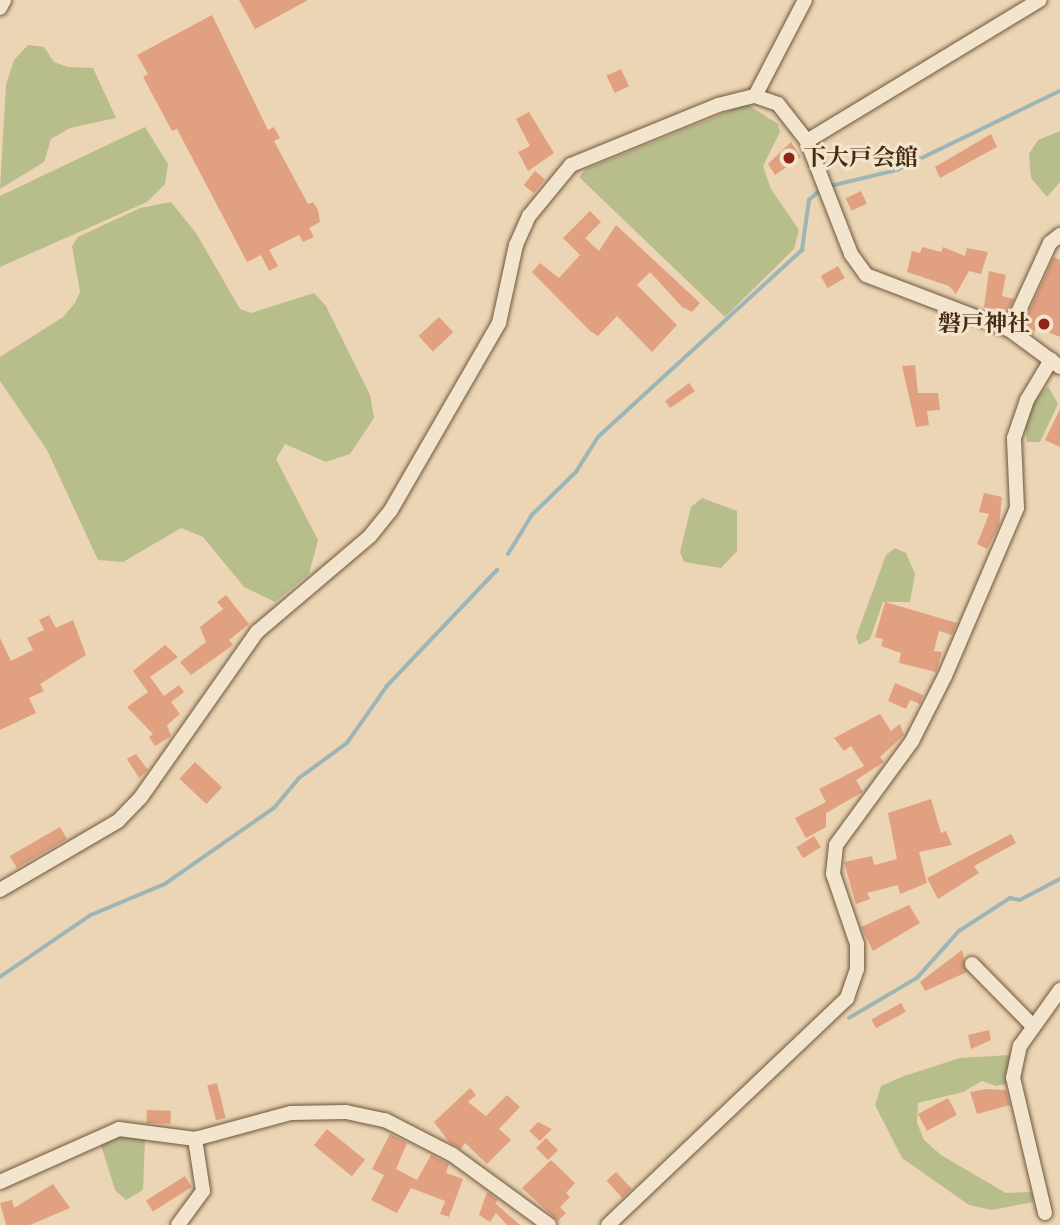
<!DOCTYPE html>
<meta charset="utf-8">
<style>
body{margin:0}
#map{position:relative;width:1060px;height:1225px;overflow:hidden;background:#ecd5b4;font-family:"IM FELL Double Pica","Noto Serif JP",serif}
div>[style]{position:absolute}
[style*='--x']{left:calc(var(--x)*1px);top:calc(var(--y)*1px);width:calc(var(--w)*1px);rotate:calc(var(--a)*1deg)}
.green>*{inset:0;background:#b8bd8c}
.stream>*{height:3.5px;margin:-1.75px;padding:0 1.75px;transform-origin:1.75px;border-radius:1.75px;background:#9cb6b7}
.building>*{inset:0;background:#e1a181;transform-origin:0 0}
.roads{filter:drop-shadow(0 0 2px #6f563a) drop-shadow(0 0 2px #6f563a)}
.minor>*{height:14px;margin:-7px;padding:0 7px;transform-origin:7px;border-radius:7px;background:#f3e4ce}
.dots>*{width:19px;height:19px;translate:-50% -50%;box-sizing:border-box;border:4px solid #f3e4ce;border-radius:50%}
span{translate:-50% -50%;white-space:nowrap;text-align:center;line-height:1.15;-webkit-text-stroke:6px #f3e4ce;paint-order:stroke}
.poi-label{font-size:23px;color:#452b12;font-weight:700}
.left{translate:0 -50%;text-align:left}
.right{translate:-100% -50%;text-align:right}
</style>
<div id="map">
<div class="green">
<i style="clip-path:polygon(28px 45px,44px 47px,54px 62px,68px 67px,93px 68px,116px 118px,70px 128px,51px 139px,44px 162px,0 189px,6px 85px,14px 60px)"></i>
<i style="clip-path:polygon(747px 104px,778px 124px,780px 132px,763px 166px,771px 189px,799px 230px,794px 249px,725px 317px,579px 177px,586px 169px)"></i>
<i style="clip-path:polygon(145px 127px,168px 164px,165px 184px,147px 202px,0 267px,0 196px)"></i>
<i style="clip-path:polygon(1060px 131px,1060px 182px,1047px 197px,1031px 178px,1029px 154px,1038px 140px)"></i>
<i style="clip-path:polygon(171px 202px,196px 233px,240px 309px,251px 313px,314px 293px,326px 306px,370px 395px,374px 418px,350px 454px,326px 462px,285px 444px,276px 459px,318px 540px,309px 574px,275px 602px,244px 587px,203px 537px,181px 528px,123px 562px,98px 560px,47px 450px,0 381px,0 357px,63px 317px,75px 303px,80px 292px,72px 246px,78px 237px,140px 208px)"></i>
<i style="clip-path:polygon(1048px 386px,1058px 404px,1040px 442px,1027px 442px,1025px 425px,1033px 402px)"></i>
<i style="clip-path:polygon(702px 498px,737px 511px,737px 551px,721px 568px,684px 562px,680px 552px,691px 507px)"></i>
<i style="clip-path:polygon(895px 548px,906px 553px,915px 574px,910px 602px,883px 602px,870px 639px,859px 645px,856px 637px,886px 555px)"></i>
<i style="clip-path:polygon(1010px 1055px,1010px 1083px,996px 1086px,982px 1081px,963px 1092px,918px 1103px,917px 1123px,924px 1140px,941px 1155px,1006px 1193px,1032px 1192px,1033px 1202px,992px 1210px,969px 1205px,902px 1158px,875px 1105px,881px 1086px,904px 1076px,960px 1058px)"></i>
<i style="clip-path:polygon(135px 1131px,145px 1140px,143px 1190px,126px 1200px,115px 1190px,101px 1145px)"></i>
</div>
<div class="stream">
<i style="--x:830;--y:186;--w:69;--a:-13.4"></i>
<i style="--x:897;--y:170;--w:181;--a:-25.9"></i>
<i style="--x:508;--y:554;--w:46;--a:-58.4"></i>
<i style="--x:532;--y:515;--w:62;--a:-44.3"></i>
<i style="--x:576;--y:472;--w:41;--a:-57.8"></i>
<i style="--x:598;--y:437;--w:277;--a:-42.5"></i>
<i style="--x:802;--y:250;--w:50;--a:-82"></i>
<i style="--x:809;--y:200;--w:18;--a:-41"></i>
<i style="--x:0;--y:977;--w:110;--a:-34.3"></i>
<i style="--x:91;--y:915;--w:80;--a:-22.7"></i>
<i style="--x:165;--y:884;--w:133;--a:-34.9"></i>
<i style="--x:274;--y:808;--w:38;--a:-50"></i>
<i style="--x:298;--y:779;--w:61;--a:-36.3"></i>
<i style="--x:347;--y:743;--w:70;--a:-54.9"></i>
<i style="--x:387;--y:686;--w:160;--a:-46.5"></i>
<i style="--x:849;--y:1018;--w:79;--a:-30.5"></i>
<i style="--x:917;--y:978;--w:63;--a:-48.2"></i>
<i style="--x:959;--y:931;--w:61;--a:-32.9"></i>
<i style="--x:1010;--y:898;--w:10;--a:11"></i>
<i style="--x:1020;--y:900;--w:45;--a:-27.7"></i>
</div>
<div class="building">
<i style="clip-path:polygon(239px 0,308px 0,255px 29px)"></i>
<i style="clip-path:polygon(212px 15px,268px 130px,274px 127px,280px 138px,274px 141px,308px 204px,313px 202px,318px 210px,320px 222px,309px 228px,314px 237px,303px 242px,299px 235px,269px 250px,278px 266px,269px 271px,261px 255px,247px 262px,177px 129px,172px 131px,143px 77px,148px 74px,137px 55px)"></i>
<i style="left:621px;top:69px;width:19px;height:16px;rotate:65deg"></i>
<i style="clip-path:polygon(529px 112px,554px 153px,528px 171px,518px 152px,530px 146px,516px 119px)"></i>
<i style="clip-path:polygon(991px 134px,997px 147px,940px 178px,935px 167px)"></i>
<i style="clip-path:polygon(791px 142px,801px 157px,775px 175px,768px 164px)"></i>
<i style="left:535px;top:171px;width:13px;height:18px;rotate:39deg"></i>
<i style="left:861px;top:191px;width:14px;height:17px;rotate:65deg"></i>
<i style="clip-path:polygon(590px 211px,601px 222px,585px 238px,599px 251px,616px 225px,700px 303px,692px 312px,682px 307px,650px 272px,637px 285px,677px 325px,652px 352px,617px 316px,598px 336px,590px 331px,532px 272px,540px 263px,559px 278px,580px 255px,563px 238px)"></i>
<i style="clip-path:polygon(922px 247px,941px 252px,943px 247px,965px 256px,967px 248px,988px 252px,981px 274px,969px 271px,956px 294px,949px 286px,907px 272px,912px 251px,920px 253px)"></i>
<i style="clip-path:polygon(1054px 257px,1060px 260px,1060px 337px,1036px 327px,1033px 335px,1022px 327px)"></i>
<i style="left:838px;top:266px;width:14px;height:20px;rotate:60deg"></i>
<i style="clip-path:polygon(989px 271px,1006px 275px,1002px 296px,1014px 299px,1007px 314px,984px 307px)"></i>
<i style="left:439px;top:317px;width:21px;height:28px;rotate:47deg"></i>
<i style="clip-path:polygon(915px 365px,918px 393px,938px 393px,940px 410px,927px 411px,929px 425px,916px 427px,902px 366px)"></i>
<i style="clip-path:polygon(689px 383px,695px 391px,670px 408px,665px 401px)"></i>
<i style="clip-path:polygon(1060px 409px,1060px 447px,1045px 440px)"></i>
<i style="clip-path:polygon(984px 493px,1002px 497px,999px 526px,987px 549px,977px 544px,989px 514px,979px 512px)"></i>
<i style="clip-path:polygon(226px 595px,249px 624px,229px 640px,233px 645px,191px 675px,180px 662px,206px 642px,200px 627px,223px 609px,217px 602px)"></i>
<i style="clip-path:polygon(885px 602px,957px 623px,952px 635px,939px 631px,934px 651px,942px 652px,936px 672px,899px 663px,901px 653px,881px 646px,883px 639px,875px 637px)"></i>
<i style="clip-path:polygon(49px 615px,56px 628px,73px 620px,86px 655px,40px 684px,44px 691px,29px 698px,36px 713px,0 730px,0 638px,11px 661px,33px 650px,27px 638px,44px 630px,39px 620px)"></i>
<i style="clip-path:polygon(165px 645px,178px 657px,150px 677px,164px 696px,179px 685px,184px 692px,171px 702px,180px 714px,167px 725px,171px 736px,155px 746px,149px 737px,153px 734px,127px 707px,148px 692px,133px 671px)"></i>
<i style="clip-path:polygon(895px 683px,923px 695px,920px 704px,910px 700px,906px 709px,888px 701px)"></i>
<i style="clip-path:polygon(880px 714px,891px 731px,900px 724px,904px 735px,880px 757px,884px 762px,856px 780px,863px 792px,826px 813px,826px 827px,806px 838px,795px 818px,826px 802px,819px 789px,864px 766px,851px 746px,844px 751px,834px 738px)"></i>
<i style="clip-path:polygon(136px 754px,148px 770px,139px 778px,127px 759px)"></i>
<i style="left:195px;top:762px;width:37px;height:23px;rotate:43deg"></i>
<i style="clip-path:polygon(931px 799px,941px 833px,946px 831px,952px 845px,919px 852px,927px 883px,900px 894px,898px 885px,867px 893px,870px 899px,856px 904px,844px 862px,872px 856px,874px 865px,897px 859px,888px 813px)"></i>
<i style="left:60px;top:827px;width:14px;height:58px;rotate:60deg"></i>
<i style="clip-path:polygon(1011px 834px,1016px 843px,974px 866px,979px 873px,938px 899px,927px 878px)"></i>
<i style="left:814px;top:836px;width:13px;height:21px;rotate:58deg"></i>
<i style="clip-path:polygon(909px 905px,920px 923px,873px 951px,861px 927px)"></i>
<i style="clip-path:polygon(962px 950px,967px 972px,925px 991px,920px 982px)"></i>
<i style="left:901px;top:1003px;width:10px;height:34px;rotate:61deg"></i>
<i style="clip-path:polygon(989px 1030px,991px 1040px,971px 1049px,968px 1035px)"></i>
<i style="left:217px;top:1083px;width:36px;height:10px;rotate:76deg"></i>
<i style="clip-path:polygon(470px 1088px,476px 1095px,468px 1102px,486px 1116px,507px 1095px,520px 1107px,499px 1129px,511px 1140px,487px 1164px,465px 1143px,461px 1149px,449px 1142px,434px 1122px)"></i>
<i style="clip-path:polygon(987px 1089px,1006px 1090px,1010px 1105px,977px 1114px,970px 1092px)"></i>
<i style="left:948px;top:1098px;width:19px;height:34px;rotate:62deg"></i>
<i style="left:147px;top:1110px;width:24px;height:13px;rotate:2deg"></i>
<i style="clip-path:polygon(538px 1122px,552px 1129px,540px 1141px,529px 1131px)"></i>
<i style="left:327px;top:1129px;width:49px;height:21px;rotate:39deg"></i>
<i style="clip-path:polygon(390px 1134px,407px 1143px,396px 1169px,417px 1180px,431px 1155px,449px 1164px,446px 1173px,463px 1179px,449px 1217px,440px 1214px,445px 1201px,411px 1188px,397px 1213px,371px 1200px,384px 1175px,372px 1169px)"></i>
<i style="left:546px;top:1138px;width:17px;height:14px;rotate:45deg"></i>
<i style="clip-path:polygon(551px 1160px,575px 1183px,566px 1193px,570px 1197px,560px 1207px,566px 1213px,558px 1221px,522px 1188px)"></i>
<i style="left:616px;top:1172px;width:23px;height:13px;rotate:47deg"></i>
<i style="left:185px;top:1176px;width:13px;height:46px;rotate:58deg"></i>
<i style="clip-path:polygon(53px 1184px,70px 1208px,30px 1225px,6px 1225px,0 1203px,12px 1200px,14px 1208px)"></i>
<i style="clip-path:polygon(487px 1192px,498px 1200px,495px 1203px,520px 1225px,507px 1225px,496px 1213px,490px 1222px,479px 1215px)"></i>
</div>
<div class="roads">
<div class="minor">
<i style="--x:0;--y:8;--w:9;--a:-63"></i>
<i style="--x:755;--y:96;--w:108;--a:-62.5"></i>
<i style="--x:807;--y:141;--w:272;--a:-31.2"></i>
<i style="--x:1010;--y:330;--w:96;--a:-65.3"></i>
<i style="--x:1050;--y:243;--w:13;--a:-39"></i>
<i style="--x:0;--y:890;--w:137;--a:-30.3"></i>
<i style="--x:118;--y:821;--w:33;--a:-46"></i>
<i style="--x:141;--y:797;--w:202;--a:-54.9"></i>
<i style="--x:257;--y:632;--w:148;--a:-40.3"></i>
<i style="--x:370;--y:536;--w:33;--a:-51"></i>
<i style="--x:391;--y:510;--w:216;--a:-60"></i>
<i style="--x:499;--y:323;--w:80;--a:-77.7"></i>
<i style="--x:516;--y:245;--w:32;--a:-66"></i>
<i style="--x:529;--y:216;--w:66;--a:-50.5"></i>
<i style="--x:571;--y:165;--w:159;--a:-22.2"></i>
<i style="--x:718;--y:105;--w:38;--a:-14"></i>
<i style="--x:755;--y:96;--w:24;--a:19"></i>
<i style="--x:778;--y:104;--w:47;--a:51.9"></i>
<i style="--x:807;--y:141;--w:121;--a:68.7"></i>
<i style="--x:851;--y:254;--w:26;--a:54"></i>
<i style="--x:866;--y:275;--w:154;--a:20.9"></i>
<i style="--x:1010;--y:330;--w:62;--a:36.5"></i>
<i style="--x:972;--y:964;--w:87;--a:45.5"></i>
<i style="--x:0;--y:1182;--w:130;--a:-24"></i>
<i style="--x:119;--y:1129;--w:77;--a:7.5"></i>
<i style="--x:195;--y:1139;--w:99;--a:-15.2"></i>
<i style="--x:291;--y:1113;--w:55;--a:-1"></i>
<i style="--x:346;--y:1112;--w:40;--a:12"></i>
<i style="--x:385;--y:1120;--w:76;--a:27.2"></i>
<i style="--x:453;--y:1155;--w:119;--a:36.1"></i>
<i style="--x:1045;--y:1213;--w:139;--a:-103.3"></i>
<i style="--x:1013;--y:1078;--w:33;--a:-78"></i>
<i style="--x:1020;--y:1046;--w:69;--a:-54.5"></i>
<i style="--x:178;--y:1225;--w:42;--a:-53.7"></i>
<i style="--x:203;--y:1191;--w:53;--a:-98.7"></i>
<i style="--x:608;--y:1225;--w:330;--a:-43.5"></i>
<i style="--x:847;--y:998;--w:31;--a:-71"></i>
<i style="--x:857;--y:969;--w:25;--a:-90"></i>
<i style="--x:857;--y:944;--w:74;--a:-108.9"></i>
<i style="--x:833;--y:874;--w:29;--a:-84"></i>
<i style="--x:836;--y:845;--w:129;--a:-53.8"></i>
<i style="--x:912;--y:741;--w:73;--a:-63.1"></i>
<i style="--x:945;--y:676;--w:183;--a:-66.8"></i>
<i style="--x:1017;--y:508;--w:70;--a:-92.5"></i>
<i style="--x:1014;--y:438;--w:40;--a:-71.1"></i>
<i style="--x:1027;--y:400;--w:47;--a:-59"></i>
</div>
</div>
<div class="dots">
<i style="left:789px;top:158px;background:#8f2418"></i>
<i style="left:1044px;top:324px;background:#8f2418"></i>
</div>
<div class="poi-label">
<span class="left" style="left:803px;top:158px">下大戸会館</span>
<span class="right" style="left:1030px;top:324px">磐戸神社</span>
</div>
</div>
